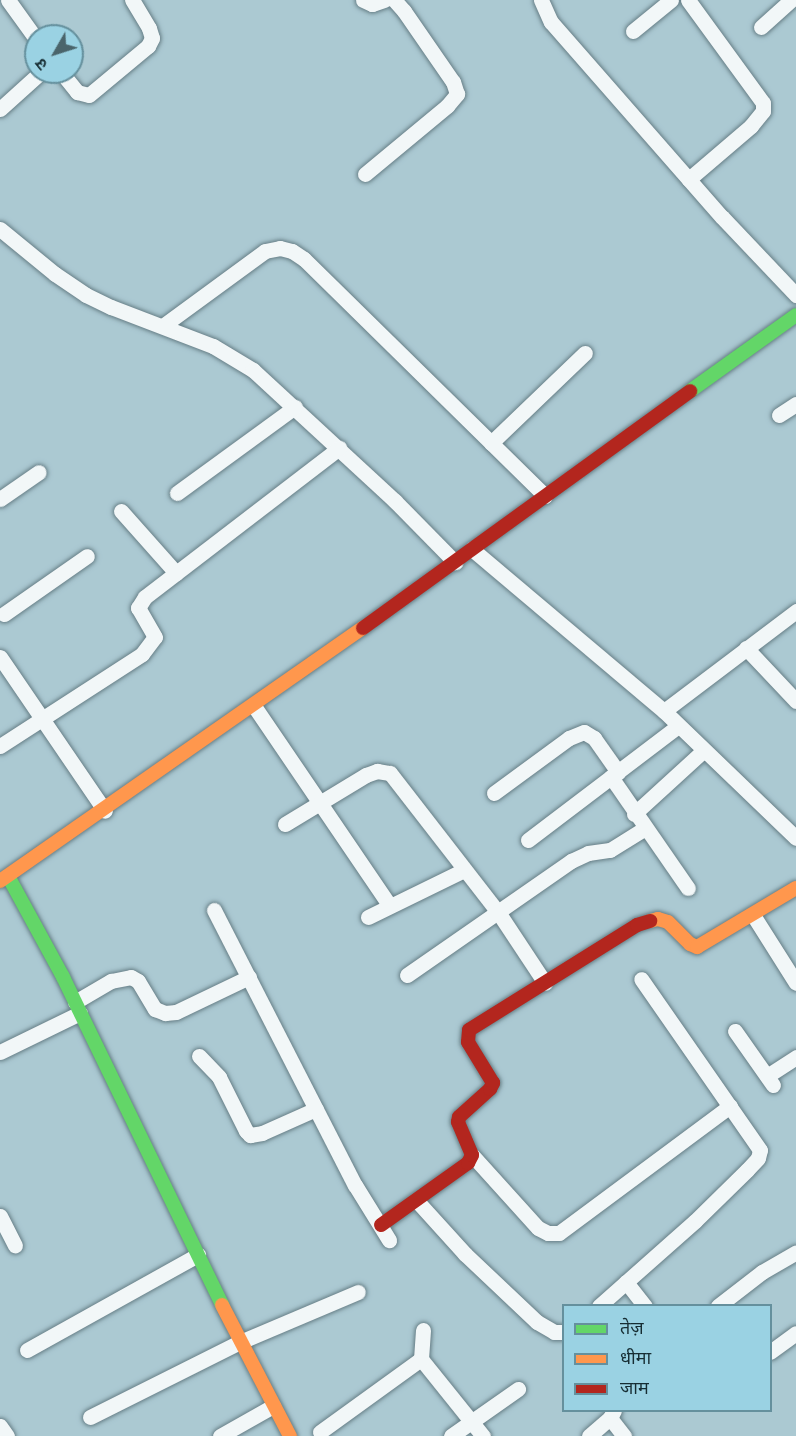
<!DOCTYPE html>
<meta charset="utf-8">
<style>
body{margin:0}
#map{position:relative;width:796px;height:1436px;overflow:hidden;background:#abc9d2;font-family:"Roboto Condensed","Noto Sans Devanagari",sans-serif}
div>[style]{position:absolute}
[style*='--x']{left:calc(var(--x)*1px);top:calc(var(--y)*1px);width:calc(var(--w)*1px);rotate:calc(var(--a)*1deg)}
.roads{filter:drop-shadow(0 0 2px #667e86) drop-shadow(0 0 2px #667e86)}
.street>*{height:15px;margin:-7.5px;padding:0 7.5px;transform-origin:7.5px;border-radius:7.5px;background:#f2f7f8}
.fast>*{height:14px;margin:-7px;padding:0 7px;transform-origin:7px;border-radius:7px;background:#63d668}
.slow>*{height:14px;margin:-7px;padding:0 7px;transform-origin:7px;border-radius:7px;background:#ff974d}
.jam>*{height:14px;margin:-7px;padding:0 7px;transform-origin:7px;border-radius:7px;background:#b3261e}
span{translate:-50% -50%;white-space:nowrap;text-align:center;line-height:1.15;-webkit-text-stroke:6px #9ad2e3;paint-order:stroke}
.legend{position:absolute;left:562px;top:1304px;width:210px;height:108px;box-sizing:border-box;background:#9ad2e3;border:2px solid #65909d;margin:0;padding:8px 10px;list-style:none;font-size:18px;color:#162d33}
.legend li{display:flex;align-items:center;gap:12px;height:30px}
.legend b{width:30px;border:2px solid #65909d}
.north{position:absolute;left:24px;top:24px;width:60px;height:60px;box-sizing:border-box;background:#9ad2e3;border:2px solid #65909d;border-radius:50%;rotate:231deg;font-size:16px;font-weight:700;line-height:24px;text-align:center;color:#162d33}
.north::after{content:'';display:block;margin:auto;width:21px;height:27px;background:#4a646b;clip-path:polygon(50% 0,100% 100%,50% 72%,0 100%)}
</style>
<div id="map">
<div class="roads">
<div class="street">
<i style="--x:8;--y:0;--w:48;--a:54.3"></i>
<i style="--x:363;--y:0;--w:10;--a:24"></i>
<i style="--x:372;--y:4;--w:13;--a:-18"></i>
<i style="--x:541;--y:0;--w:24;--a:66"></i>
<i style="--x:551;--y:22;--w:259;--a:48.8"></i>
<i style="--x:722;--y:217;--w:108;--a:46.5"></i>
<i style="--x:688;--y:0;--w:127;--a:53.9"></i>
<i style="--x:763;--y:103;--w:8;--a:90"></i>
<i style="--x:763;--y:111;--w:19;--a:129"></i>
<i style="--x:751;--y:126;--w:82;--a:139.5"></i>
<i style="--x:761;--y:27;--w:40;--a:-42"></i>
<i style="--x:633;--y:31;--w:49;--a:-39.2"></i>
<i style="--x:61;--y:72;--w:26;--a:51"></i>
<i style="--x:77;--y:92;--w:12;--a:14"></i>
<i style="--x:89;--y:95;--w:77;--a:-39.7"></i>
<i style="--x:148;--y:46;--w:9;--a:-63"></i>
<i style="--x:152;--y:38;--w:10;--a:-107"></i>
<i style="--x:149;--y:28;--w:33;--a:-121"></i>
<i style="--x:0;--y:109;--w:55;--a:-42.1"></i>
<i style="--x:365;--y:174;--w:107;--a:-39.7"></i>
<i style="--x:447;--y:106;--w:16;--a:-50"></i>
<i style="--x:457;--y:94;--w:13;--a:-108"></i>
<i style="--x:453;--y:82;--w:86;--a:-124.6"></i>
<i style="--x:404;--y:11;--w:15;--a:-132"></i>
<i style="--x:0;--y:229;--w:71;--a:39.3"></i>
<i style="--x:55;--y:274;--w:37;--a:34"></i>
<i style="--x:86;--y:295;--w:28;--a:26"></i>
<i style="--x:111;--y:307;--w:109;--a:20.9"></i>
<i style="--x:213;--y:346;--w:47;--a:31"></i>
<i style="--x:253;--y:370;--w:193;--a:42.7"></i>
<i style="--x:395;--y:501;--w:86;--a:45.5"></i>
<i style="--x:164;--y:325;--w:125;--a:-36.2"></i>
<i style="--x:265;--y:251;--w:15;--a:-11"></i>
<i style="--x:280;--y:248;--w:12;--a:14"></i>
<i style="--x:292;--y:251;--w:14;--a:34"></i>
<i style="--x:304;--y:259;--w:338;--a:44.5"></i>
<i style="--x:779;--y:415;--w:20;--a:-33"></i>
<i style="--x:491;--y:443;--w:130;--a:-43.8"></i>
<i style="--x:177;--y:493;--w:146;--a:-36.1"></i>
<i style="--x:0;--y:499;--w:47;--a:-34.7"></i>
<i style="--x:121;--y:511;--w:83;--a:48.4"></i>
<i style="--x:472;--y:549;--w:251;--a:40.2"></i>
<i style="--x:664;--y:711;--w:183;--a:43.9"></i>
<i style="--x:4;--y:614;--w:101;--a:-34.9"></i>
<i style="--x:746;--y:648;--w:73;--a:46.7"></i>
<i style="--x:0;--y:657;--w:186;--a:55.7"></i>
<i style="--x:254;--y:706;--w:240;--a:55.8"></i>
<i style="--x:664;--y:711;--w:166;--a:-37.1"></i>
<i style="--x:0;--y:746;--w:169;--a:-32.9"></i>
<i style="--x:142;--y:654;--w:21;--a:-53"></i>
<i style="--x:155;--y:637;--w:34;--a:-120"></i>
<i style="--x:138;--y:608;--w:13;--a:-58"></i>
<i style="--x:145;--y:597;--w:245;--a:-37.5"></i>
<i style="--x:611;--y:777;--w:135;--a:55.3"></i>
<i style="--x:494;--y:793;--w:93;--a:-36.3"></i>
<i style="--x:569;--y:738;--w:16;--a:-22"></i>
<i style="--x:584;--y:732;--w:12;--a:31"></i>
<i style="--x:594;--y:738;--w:42;--a:54.8"></i>
<i style="--x:634;--y:814;--w:93;--a:-42.4"></i>
<i style="--x:285;--y:824;--w:95;--a:-31.2"></i>
<i style="--x:366;--y:775;--w:12;--a:-20"></i>
<i style="--x:377;--y:771;--w:13;--a:9"></i>
<i style="--x:390;--y:773;--w:176;--a:52.2"></i>
<i style="--x:498;--y:912;--w:85;--a:56.5"></i>
<i style="--x:528;--y:840;--w:188;--a:-37.2"></i>
<i style="--x:214;--y:910;--w:309;--a:62.9"></i>
<i style="--x:355;--y:1185;--w:65;--a:58.3"></i>
<i style="--x:753;--y:915;--w:80;--a:57.7"></i>
<i style="--x:368;--y:917;--w:107;--a:-26.1"></i>
<i style="--x:407;--y:975;--w:200;--a:-34.8"></i>
<i style="--x:571;--y:861;--w:19;--a:-25"></i>
<i style="--x:588;--y:853;--w:22;--a:-8"></i>
<i style="--x:610;--y:850;--w:40;--a:-32"></i>
<i style="--x:75;--y:1002;--w:42;--a:-30.3"></i>
<i style="--x:111;--y:981;--w:20;--a:-11"></i>
<i style="--x:131;--y:977;--w:8;--a:30"></i>
<i style="--x:138;--y:981;--w:33;--a:59"></i>
<i style="--x:155;--y:1009;--w:11;--a:22"></i>
<i style="--x:165;--y:1013;--w:11;--a:-5"></i>
<i style="--x:176;--y:1012;--w:81;--a:-25.6"></i>
<i style="--x:735;--y:1031;--w:66;--a:54.9"></i>
<i style="--x:0;--y:1052;--w:89;--a:-26"></i>
<i style="--x:199;--y:1056;--w:29;--a:46"></i>
<i style="--x:219;--y:1077;--w:60;--a:63.4"></i>
<i style="--x:246;--y:1131;--w:6;--a:45"></i>
<i style="--x:250;--y:1135;--w:12;--a:-9"></i>
<i style="--x:262;--y:1133;--w:59;--a:-24"></i>
<i style="--x:767;--y:1076;--w:35;--a:-33"></i>
<i style="--x:472;--y:1155;--w:98;--a:47.9"></i>
<i style="--x:538;--y:1228;--w:11;--a:27"></i>
<i style="--x:548;--y:1233;--w:11;--a:0"></i>
<i style="--x:559;--y:1233;--w:213;--a:-36.6"></i>
<i style="--x:417;--y:1201;--w:72;--a:47.8"></i>
<i style="--x:465;--y:1254;--w:99;--a:43.4"></i>
<i style="--x:537;--y:1322;--w:20;--a:30"></i>
<i style="--x:554;--y:1332;--w:10;--a:0"></i>
<i style="--x:0;--y:1216;--w:33;--a:63"></i>
<i style="--x:626;--y:1282;--w:31;--a:52"></i>
<i style="--x:599;--y:1306;--w:128;--a:-41.5"></i>
<i style="--x:695;--y:1221;--w:73;--a:-44.4"></i>
<i style="--x:747;--y:1170;--w:16;--a:-47"></i>
<i style="--x:758;--y:1158;--w:8;--a:-76"></i>
<i style="--x:760;--y:1150;--w:208;--a:-124.8"></i>
<i style="--x:718;--y:1306;--w:56;--a:-37.7"></i>
<i style="--x:762;--y:1272;--w:39;--a:-30"></i>
<i style="--x:27;--y:1350;--w:196;--a:-29.1"></i>
<i style="--x:770;--y:1352;--w:32;--a:-36"></i>
<i style="--x:421;--y:1359;--w:99;--a:51.2"></i>
<i style="--x:90;--y:1417;--w:168;--a:-26.6"></i>
<i style="--x:240;--y:1342;--w:128;--a:-23"></i>
<i style="--x:610;--y:1418;--w:23;--a:52"></i>
<i style="--x:0;--y:1426;--w:12;--a:55"></i>
<i style="--x:320;--y:1432;--w:125;--a:-35.9"></i>
<i style="--x:421;--y:1359;--w:29;--a:-86"></i>
<i style="--x:220;--y:1436;--w:61;--a:-29.5"></i>
<i style="--x:451;--y:1436;--w:82;--a:-35"></i>
<i style="--x:589;--y:1436;--w:28;--a:-41"></i>
<i style="--x:610;--y:1418;--w:9;--a:-63"></i>
</div>
<div class="fast">
<i style="--x:690;--y:391;--w:130;--a:-35.6"></i>
<i style="--x:8;--y:876;--w:115;--a:61.4"></i>
<i style="--x:63;--y:977;--w:365;--a:64.1"></i>
</div>
<div class="slow">
<i style="--x:0;--y:881;--w:442;--a:-34.9"></i>
<i style="--x:650;--y:921;--w:8;--a:-14"></i>
<i style="--x:658;--y:919;--w:10;--a:17"></i>
<i style="--x:668;--y:922;--w:31;--a:45"></i>
<i style="--x:690;--y:944;--w:8;--a:23"></i>
<i style="--x:697;--y:947;--w:115;--a:-30.8"></i>
<i style="--x:222;--y:1305;--w:148;--a:62.6"></i>
</div>
<div class="jam">
<i style="--x:363;--y:628;--w:404;--a:-35.9"></i>
<i style="--x:381;--y:1225;--w:107;--a:-35.5"></i>
<i style="--x:468;--y:1163;--w:9;--a:-63"></i>
<i style="--x:472;--y:1155;--w:36;--a:-113"></i>
<i style="--x:458;--y:1122;--w:5;--a:-79"></i>
<i style="--x:459;--y:1117;--w:42;--a:-42.1"></i>
<i style="--x:490;--y:1089;--w:7;--a:-63"></i>
<i style="--x:493;--y:1083;--w:48;--a:-121.4"></i>
<i style="--x:468;--y:1042;--w:12;--a:-85"></i>
<i style="--x:469;--y:1030;--w:198;--a:-32"></i>
<i style="--x:637;--y:925;--w:14;--a:-17"></i>
</div>
</div>
<ul class="legend">
<li><b style="height:8px;background:#63d668"></b>तेज़</li>
<li><b style="height:8px;background:#ff974d"></b>धीमा</li>
<li><b style="height:8px;background:#b3261e"></b>जाम</li>
</ul>
<div class="north">उ</div>
</div>
